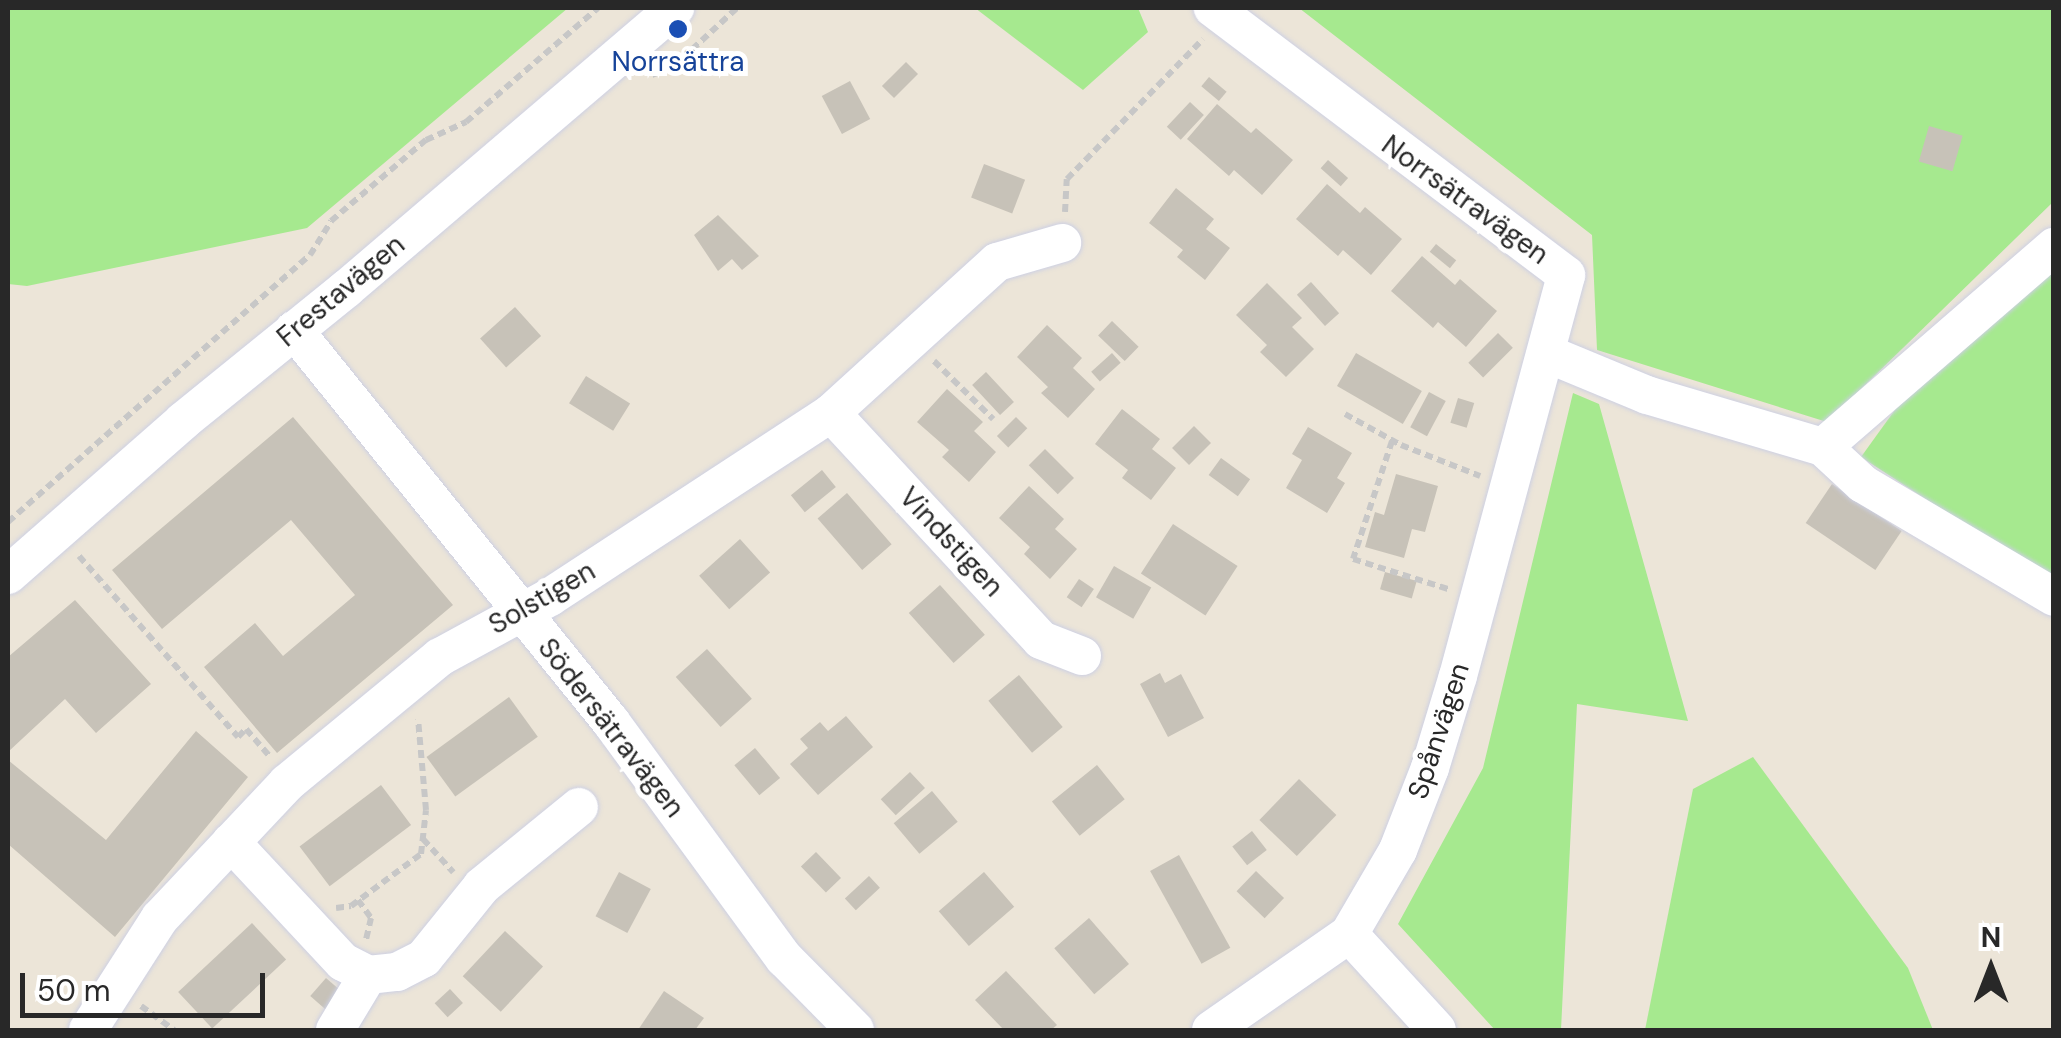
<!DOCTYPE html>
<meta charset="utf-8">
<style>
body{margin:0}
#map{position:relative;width:2061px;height:1038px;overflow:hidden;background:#ece5d8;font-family:"DM Sans",sans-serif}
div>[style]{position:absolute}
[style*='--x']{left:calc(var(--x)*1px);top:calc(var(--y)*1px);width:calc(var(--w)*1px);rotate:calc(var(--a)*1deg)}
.green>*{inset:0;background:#a6e98f}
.building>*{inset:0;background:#c7c2b8;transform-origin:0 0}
.path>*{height:6px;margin-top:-3px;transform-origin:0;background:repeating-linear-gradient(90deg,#c7c7c7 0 8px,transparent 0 13px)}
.roads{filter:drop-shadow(0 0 2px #cdd0e3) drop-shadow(0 0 2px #cdd0e3)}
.minor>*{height:38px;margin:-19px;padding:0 19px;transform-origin:19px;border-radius:19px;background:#fff}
.dots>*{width:28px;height:28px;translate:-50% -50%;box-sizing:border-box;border:5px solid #fff;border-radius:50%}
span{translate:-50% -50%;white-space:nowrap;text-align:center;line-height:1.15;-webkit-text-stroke:10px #fff;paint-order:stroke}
.transit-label{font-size:28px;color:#164399}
.street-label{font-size:28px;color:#282828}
.frame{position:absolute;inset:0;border:10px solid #282828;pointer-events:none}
.north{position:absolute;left:1941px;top:918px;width:100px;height:100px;-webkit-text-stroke:8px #fff;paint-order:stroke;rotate:0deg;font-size:28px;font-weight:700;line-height:40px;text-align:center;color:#282828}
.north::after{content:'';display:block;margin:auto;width:35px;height:45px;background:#282828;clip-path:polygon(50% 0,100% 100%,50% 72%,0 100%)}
.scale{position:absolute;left:20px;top:973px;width:245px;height:45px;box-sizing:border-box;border:5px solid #282828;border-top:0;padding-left:12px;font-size:30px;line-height:35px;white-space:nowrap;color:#282828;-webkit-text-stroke:8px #fff;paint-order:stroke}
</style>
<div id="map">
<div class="green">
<i style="clip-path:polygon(8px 8px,568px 8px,307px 228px,27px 286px,8px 284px)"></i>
<i style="clip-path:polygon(975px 8px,1138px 8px,1148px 32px,1083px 90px)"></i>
<i style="clip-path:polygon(1299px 8px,2053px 8px,2053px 202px,1827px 422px,1597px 350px,1592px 235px)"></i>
<i style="clip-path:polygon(2053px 266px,2053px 582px,1861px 457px,1897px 407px)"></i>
<i style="clip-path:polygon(1573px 393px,1599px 404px,1688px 721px,1577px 704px,1561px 1030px,1495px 1030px,1398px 924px,1483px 768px)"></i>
<i style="clip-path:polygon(1753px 757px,1908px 968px,1933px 1030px,1645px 1030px,1693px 789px)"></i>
</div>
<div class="building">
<i style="left:906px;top:62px;width:17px;height:34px;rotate:45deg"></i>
<i style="left:1209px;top:77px;width:23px;height:12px;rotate:40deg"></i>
<i style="left:850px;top:81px;width:43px;height:32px;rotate:62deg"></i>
<i style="left:1190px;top:102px;width:19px;height:34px;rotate:43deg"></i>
<i style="clip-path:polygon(1217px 104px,1251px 133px,1256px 128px,1293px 160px,1262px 195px,1234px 170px,1229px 176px,1187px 139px)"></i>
<i style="left:1929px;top:126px;width:35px;height:37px;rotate:16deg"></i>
<i style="left:1328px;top:160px;width:27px;height:11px;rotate:42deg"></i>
<i style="left:984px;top:164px;width:44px;height:36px;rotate:21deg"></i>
<i style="clip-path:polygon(1327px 184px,1360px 213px,1365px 207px,1402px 239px,1371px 275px,1343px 250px,1338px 256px,1296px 219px)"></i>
<i style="clip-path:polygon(1176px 188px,1214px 219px,1206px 229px,1230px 248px,1205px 280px,1177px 257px,1183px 250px,1149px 223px)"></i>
<i style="clip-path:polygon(718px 215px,759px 256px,742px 270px,732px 259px,718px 271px,694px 235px)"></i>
<i style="left:1436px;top:244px;width:26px;height:10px;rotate:39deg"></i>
<i style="clip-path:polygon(1422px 256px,1455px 285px,1460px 279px,1497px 311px,1466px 347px,1438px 322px,1433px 328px,1391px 291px)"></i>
<i style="left:1311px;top:282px;width:42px;height:19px;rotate:48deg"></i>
<i style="clip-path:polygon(1267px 283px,1302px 318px,1292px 327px,1314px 349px,1286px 377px,1260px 352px,1267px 345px,1236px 315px)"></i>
<i style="left:515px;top:307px;width:39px;height:47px;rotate:48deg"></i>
<i style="left:1112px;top:321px;width:37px;height:20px;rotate:44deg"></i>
<i style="clip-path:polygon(1047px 325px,1082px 358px,1073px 368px,1095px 389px,1068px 418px,1041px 393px,1048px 387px,1017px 357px)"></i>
<i style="left:1498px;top:333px;width:21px;height:42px;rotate:45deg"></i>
<i style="left:1112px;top:353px;width:13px;height:28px;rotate:48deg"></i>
<i style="left:1356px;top:353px;width:76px;height:38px;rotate:30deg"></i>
<i style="left:986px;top:372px;width:41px;height:19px;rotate:47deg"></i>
<i style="left:586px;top:376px;width:52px;height:32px;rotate:32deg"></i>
<i style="clip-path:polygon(947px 389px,983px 422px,974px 431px,996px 452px,969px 482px,942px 457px,949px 450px,917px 422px)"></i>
<i style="left:1429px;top:392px;width:19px;height:40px;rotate:28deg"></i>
<i style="left:1458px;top:398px;width:17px;height:26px;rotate:17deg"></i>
<i style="clip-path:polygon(1122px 409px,1160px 439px,1152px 449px,1176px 468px,1151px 500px,1122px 478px,1128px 470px,1095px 444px)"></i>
<i style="clip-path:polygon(293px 417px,453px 605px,277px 753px,204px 667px,255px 623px,283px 656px,355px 595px,291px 520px,162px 629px,112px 570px)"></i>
<i style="left:1016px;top:417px;width:16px;height:27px;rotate:45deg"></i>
<i style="left:1194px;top:426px;width:24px;height:31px;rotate:45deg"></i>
<i style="clip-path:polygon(1308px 427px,1352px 453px,1337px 478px,1345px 483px,1327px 513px,1286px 488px,1302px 460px,1292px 454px)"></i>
<i style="left:1045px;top:449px;width:41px;height:23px;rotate:45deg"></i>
<i style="left:1221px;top:458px;width:36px;height:21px;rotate:36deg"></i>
<i style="left:822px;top:470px;width:22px;height:40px;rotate:51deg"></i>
<i style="clip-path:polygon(1396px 474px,1438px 486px,1425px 532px,1412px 529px,1404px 558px,1365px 547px,1375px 512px,1384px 515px)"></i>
<i style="left:1832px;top:484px;width:84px;height:47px;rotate:34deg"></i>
<i style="clip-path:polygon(1029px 486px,1064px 519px,1055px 529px,1077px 549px,1050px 579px,1024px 554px,1030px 547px,999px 518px)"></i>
<i style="left:847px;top:493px;width:68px;height:39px;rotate:49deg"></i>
<i style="left:1173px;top:524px;width:77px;height:59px;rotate:33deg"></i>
<i style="left:740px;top:539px;width:45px;height:55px;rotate:48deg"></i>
<i style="left:1114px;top:566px;width:43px;height:36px;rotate:30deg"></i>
<i style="left:1385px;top:572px;width:33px;height:18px;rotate:16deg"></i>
<i style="left:1079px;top:579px;width:18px;height:22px;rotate:34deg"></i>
<i style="left:940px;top:585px;width:67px;height:42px;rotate:48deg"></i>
<i style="clip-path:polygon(75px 600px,151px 684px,96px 733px,65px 699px,8px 752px,8px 657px)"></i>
<i style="left:707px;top:649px;width:67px;height:42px;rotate:48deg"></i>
<i style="clip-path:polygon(1160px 673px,1165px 683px,1181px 674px,1204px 718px,1168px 737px,1140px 684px)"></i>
<i style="left:1019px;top:675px;width:68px;height:40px;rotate:50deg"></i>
<i style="left:509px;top:697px;width:49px;height:102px;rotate:54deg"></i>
<i style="clip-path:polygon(846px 716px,873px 747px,818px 795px,790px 764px,808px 748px,800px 739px,820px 722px,828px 731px)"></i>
<i style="clip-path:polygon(196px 731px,248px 777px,115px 937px,8px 844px,8px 760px,106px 840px)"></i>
<i style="left:755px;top:748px;width:39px;height:27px;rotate:50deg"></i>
<i style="left:1097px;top:765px;width:44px;height:58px;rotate:51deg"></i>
<i style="left:910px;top:772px;width:22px;height:40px;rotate:47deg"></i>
<i style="left:1299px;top:779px;width:52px;height:57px;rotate:44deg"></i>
<i style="left:381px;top:785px;width:50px;height:102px;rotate:53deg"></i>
<i style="left:932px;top:791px;width:40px;height:50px;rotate:50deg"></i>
<i style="left:1252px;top:831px;width:24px;height:25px;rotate:52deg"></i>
<i style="left:816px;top:852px;width:36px;height:21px;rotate:46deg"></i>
<i style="left:1179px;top:855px;width:106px;height:33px;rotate:61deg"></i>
<i style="left:1256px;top:871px;width:39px;height:28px;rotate:44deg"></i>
<i style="left:619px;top:872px;width:36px;height:50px;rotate:28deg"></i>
<i style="left:984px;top:872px;width:46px;height:60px;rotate:49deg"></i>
<i style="left:869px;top:876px;width:16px;height:33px;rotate:47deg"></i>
<i style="left:1089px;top:918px;width:61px;height:46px;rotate:49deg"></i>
<i style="left:252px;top:923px;width:50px;height:101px;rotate:47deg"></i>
<i style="left:505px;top:931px;width:52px;height:62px;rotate:43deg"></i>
<i style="clip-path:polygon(1006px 971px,1057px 1025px,1051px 1030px,1004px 1030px,975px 1000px)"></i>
<i style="left:326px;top:978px;width:20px;height:24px;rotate:41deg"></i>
<i style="left:450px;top:989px;width:19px;height:21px;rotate:47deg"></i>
<i style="clip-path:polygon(664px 991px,704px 1018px,695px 1030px,638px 1030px)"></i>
</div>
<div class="path">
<i style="--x:652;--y:75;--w:22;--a:-21"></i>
<i style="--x:673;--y:67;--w:87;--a:-42.7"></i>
<i style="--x:1065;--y:212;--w:33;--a:-87"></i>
<i style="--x:1067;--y:179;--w:195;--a:-45.8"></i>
<i style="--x:934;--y:361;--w:83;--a:44.5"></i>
<i style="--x:1345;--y:414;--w:64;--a:29"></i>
<i style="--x:1401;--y:445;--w:85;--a:21.4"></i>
<i style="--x:1392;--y:441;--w:124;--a:108.3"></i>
<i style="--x:1353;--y:559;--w:100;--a:17.5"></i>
<i style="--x:8;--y:522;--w:403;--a:-41.5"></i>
<i style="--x:310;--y:255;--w:40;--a:-58"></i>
<i style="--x:331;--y:221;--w:125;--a:-40.5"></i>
<i style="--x:426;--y:140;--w:44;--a:-24.2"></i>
<i style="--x:466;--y:122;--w:174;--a:-40.8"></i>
<i style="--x:79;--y:556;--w:241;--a:48.7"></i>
<i style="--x:238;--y:737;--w:11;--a:-45"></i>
<i style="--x:246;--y:729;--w:37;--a:49"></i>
<i style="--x:423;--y:839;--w:45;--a:47.7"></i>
<i style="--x:358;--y:900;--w:22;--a:54"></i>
<i style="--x:371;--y:918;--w:22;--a:103"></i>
<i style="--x:336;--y:908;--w:15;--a:-8"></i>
<i style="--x:351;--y:906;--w:87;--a:-36.6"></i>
<i style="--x:421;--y:854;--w:44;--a:-83.5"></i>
<i style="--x:426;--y:810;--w:91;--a:-95"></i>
<i style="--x:141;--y:1006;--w:41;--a:36"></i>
</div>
<div class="roads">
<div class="minor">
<i style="--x:294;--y:330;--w:504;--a:51.04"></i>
<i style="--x:611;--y:722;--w:293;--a:53.8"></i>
<i style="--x:784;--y:958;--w:101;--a:45.4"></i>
<i style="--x:1548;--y:354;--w:107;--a:22.5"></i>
<i style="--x:1647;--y:395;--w:184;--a:16.5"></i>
<i style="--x:1823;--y:447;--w:306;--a:-40.9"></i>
<i style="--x:831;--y:413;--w:309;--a:47.2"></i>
<i style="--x:1041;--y:640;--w:44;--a:21.3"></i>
<i style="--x:1823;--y:447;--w:54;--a:42.8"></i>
<i style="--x:1863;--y:484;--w:222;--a:30.6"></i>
<i style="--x:8;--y:575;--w:233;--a:-41.3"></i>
<i style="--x:183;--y:421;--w:210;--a:-39"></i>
<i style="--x:346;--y:289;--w:433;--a:-40.5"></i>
<i style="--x:231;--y:842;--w:164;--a:47"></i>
<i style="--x:343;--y:962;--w:28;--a:27"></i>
<i style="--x:368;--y:975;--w:29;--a:-6"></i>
<i style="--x:397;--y:972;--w:30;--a:-27"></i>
<i style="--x:424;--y:958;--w:92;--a:-51.1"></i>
<i style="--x:482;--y:886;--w:125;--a:-39.2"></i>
<i style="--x:1349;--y:934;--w:130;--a:47.5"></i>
<i style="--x:88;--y:1030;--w:133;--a:-57.3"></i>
<i style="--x:160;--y:918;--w:185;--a:-46.7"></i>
<i style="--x:287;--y:783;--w:198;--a:-39.5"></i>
<i style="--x:440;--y:657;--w:125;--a:-28.6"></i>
<i style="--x:550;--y:597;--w:336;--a:-33.2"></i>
<i style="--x:831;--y:413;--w:224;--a:-42.3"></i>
<i style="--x:997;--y:262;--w:68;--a:-16.3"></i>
<i style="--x:335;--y:1030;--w:64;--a:-59"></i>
<i style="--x:1211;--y:1030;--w:168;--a:-34.8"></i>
<i style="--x:1349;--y:934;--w:97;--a:-59.7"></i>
<i style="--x:1398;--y:850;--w:88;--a:-68.7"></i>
<i style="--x:1430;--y:768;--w:96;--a:-73.1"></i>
<i style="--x:1458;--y:676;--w:415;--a:-74.9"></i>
<i style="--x:1566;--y:275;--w:443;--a:-142.9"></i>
</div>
</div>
<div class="dots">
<i style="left:678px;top:29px;background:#1a4fb4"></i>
</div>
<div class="transit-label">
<span style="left:678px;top:62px">Norrsättra</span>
</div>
<div class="street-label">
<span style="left:1465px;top:200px;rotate:36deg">Norrsätravägen</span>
<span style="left:341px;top:291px;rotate:-40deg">Frestavägen</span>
<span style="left:951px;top:542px;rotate:47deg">Vindstigen</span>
<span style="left:542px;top:598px;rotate:-30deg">Solstigen</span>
<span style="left:611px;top:728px;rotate:52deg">Södersätravägen</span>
<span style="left:1439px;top:731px;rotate:-72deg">Spånvägen</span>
</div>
<div class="frame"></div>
<div class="north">N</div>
<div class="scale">50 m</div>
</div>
